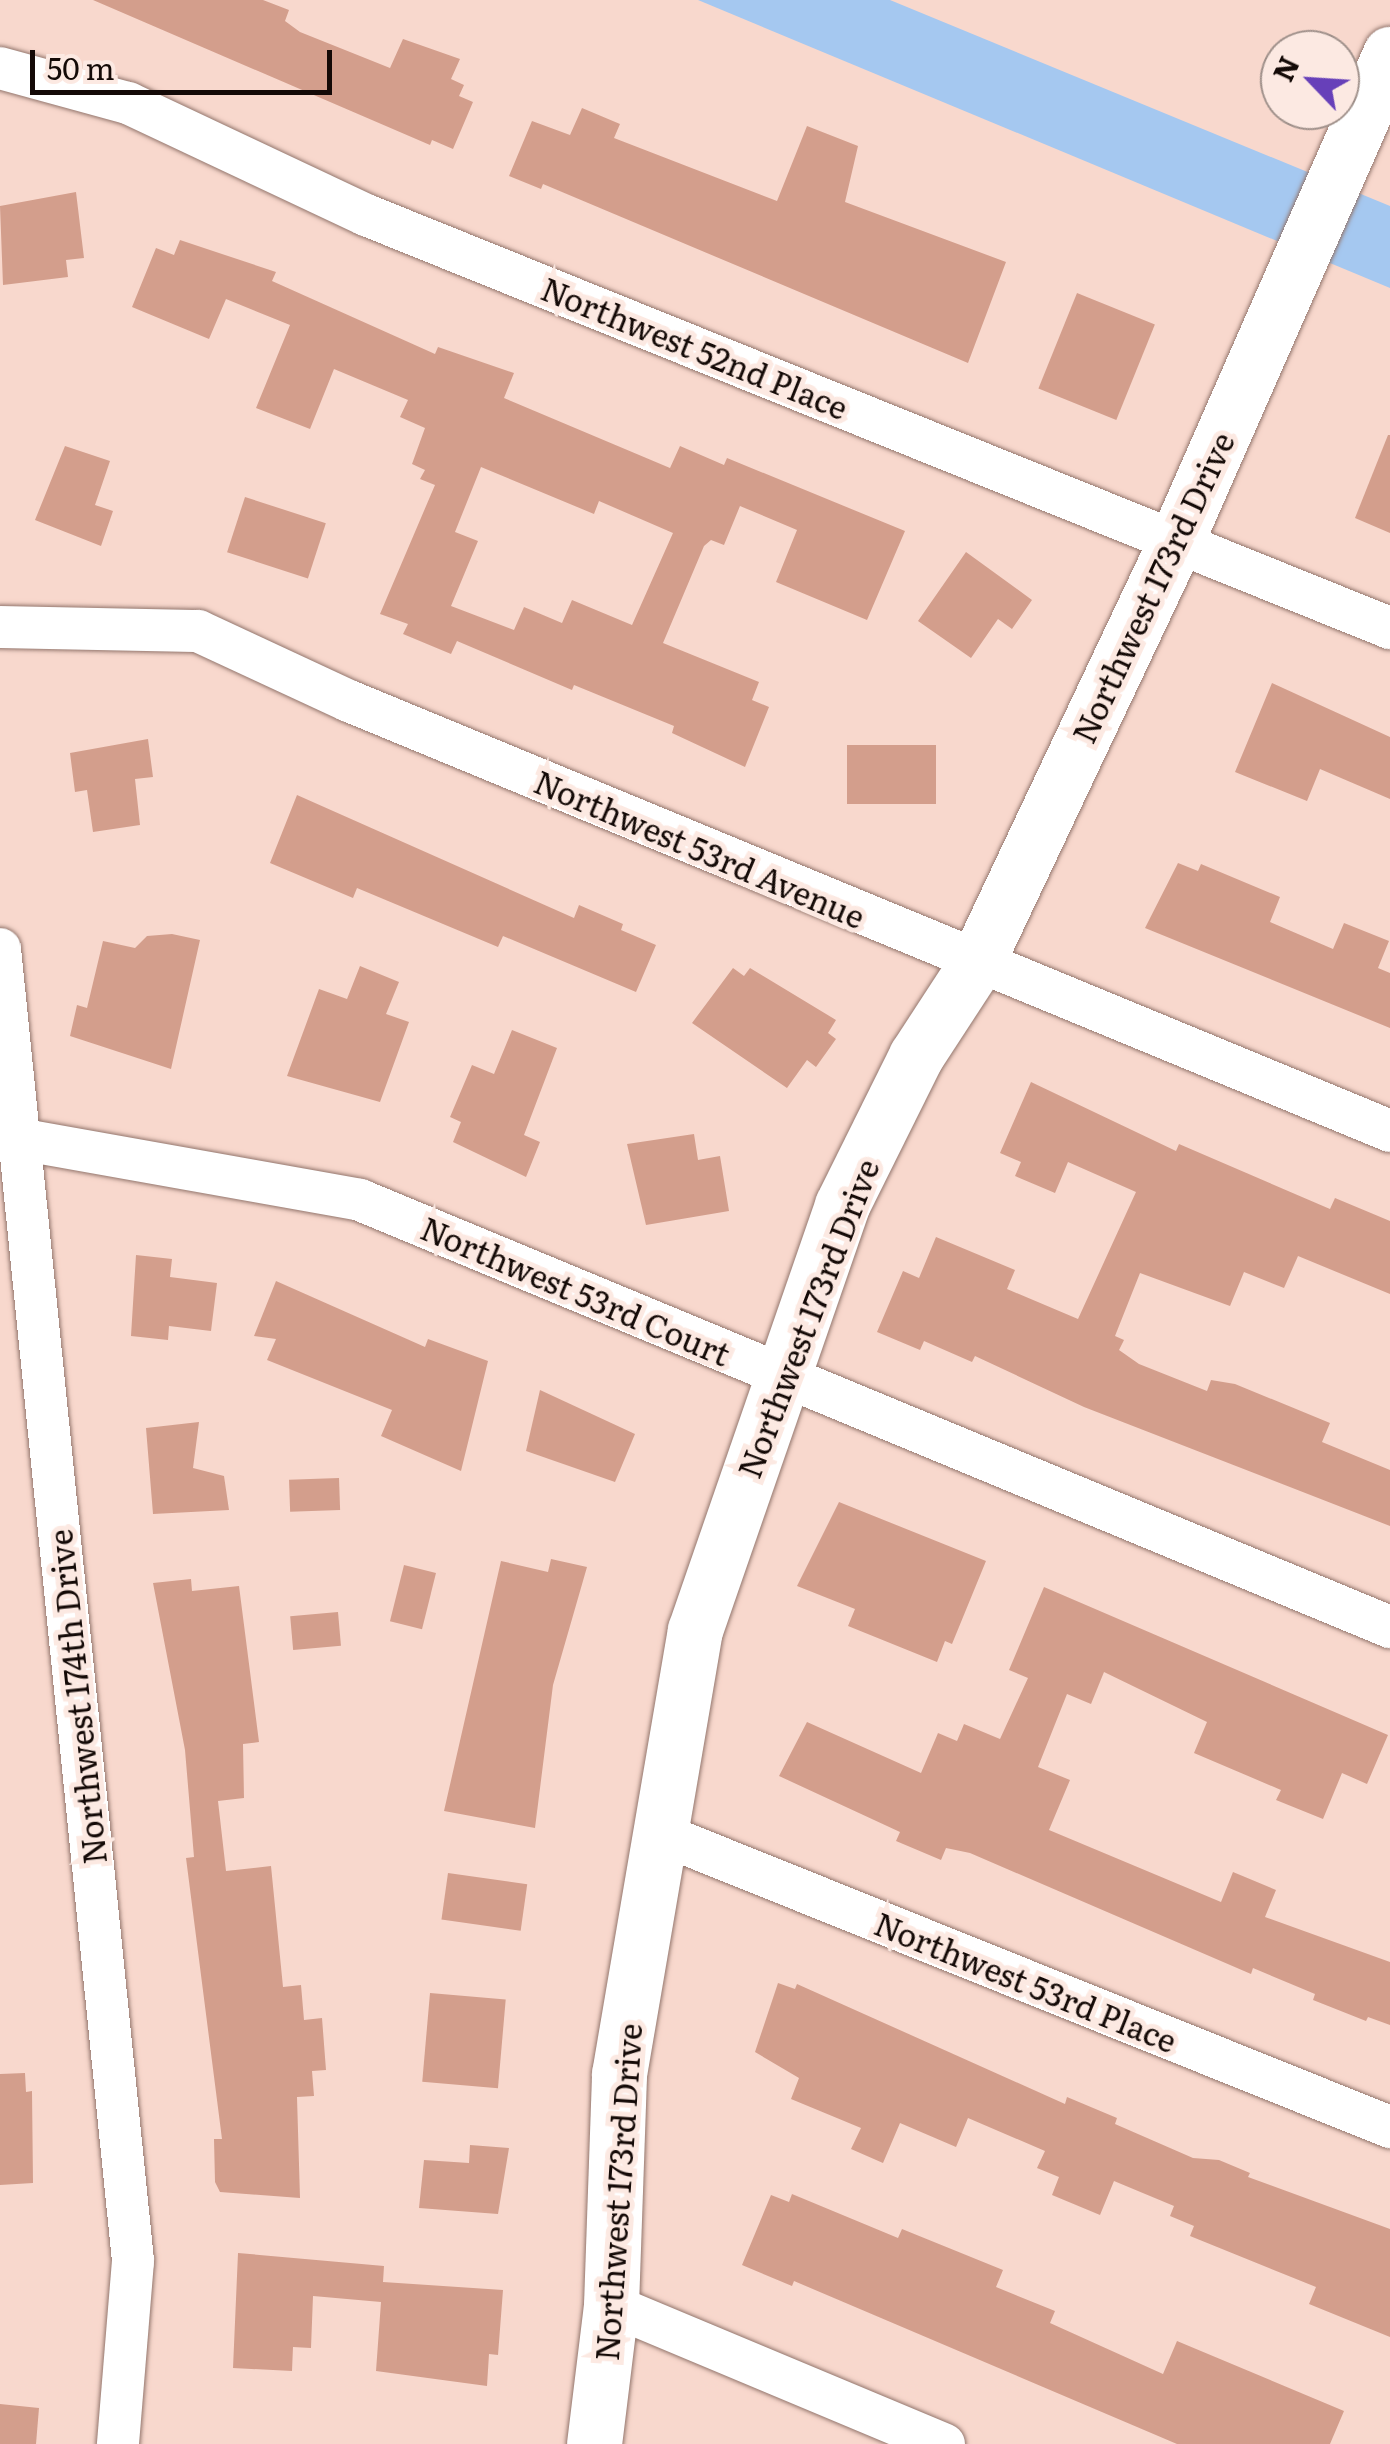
<!DOCTYPE html>
<style>
body{margin:0}
#map{position:relative;width:1390px;height:2444px;overflow:hidden;background:#f8d8cd;font-family:Literata,serif}
div>[style]{position:absolute}
[style*='--x']{left:calc(var(--x)*1px);top:calc(var(--y)*1px);width:calc(var(--w)*1px);rotate:calc(var(--a)*1deg)}
.water>*{inset:0;background:#a5c8f0}
.building>*{inset:0;background:#d39e8c;transform-origin:0 0}
.roads{filter:drop-shadow(0 0 2px #93766d) drop-shadow(0 0 2px #93766d)}
.street>*{height:42px;margin:-21px;padding:0 21px;transform-origin:21px;border-radius:21px;background:#fff}
.secondary>*{height:55px;margin:-27.5px;padding:0 27.5px;transform-origin:27.5px;border-radius:27.5px;background:#fff}
span{translate:-50% -50%;white-space:nowrap;text-align:center;line-height:1.15;-webkit-text-stroke:10px #fce9e2;paint-order:stroke}
.street-label{font-size:32px;color:#140a07}
.north{position:absolute;left:1260px;top:30px;width:100px;height:100px;box-sizing:border-box;background:#fce9e2;border:2px solid #9f908a;border-radius:50%;rotate:295deg;font-size:28px;font-weight:700;line-height:40px;text-align:center;color:#140a07}
.north::after{content:'';display:block;margin:auto;width:35px;height:45px;background:#6740b9;clip-path:polygon(50% 0,100% 100%,50% 72%,0 100%)}
.scale{position:absolute;left:30px;top:50px;width:302px;height:45px;box-sizing:border-box;border:5px solid #140a07;border-top:0;padding-left:12px;font-size:30px;line-height:35px;white-space:nowrap;color:#140a07;-webkit-text-stroke:8px #fce9e2;paint-order:stroke}
</style>
<div id="map">
<div class="water">
<i style="clip-path:polygon(698px 0,890px 0,1390px 206px,1390px 288px)"></i>
</div>
<div class="building">
<i style="clip-path:polygon(93px 0,263px 0,289px 10px,285px 21px,300px 32px,390px 68px,403px 39px,460px 59px,451px 79px,464px 85px,459px 96px,473px 102px,453px 149px,432px 140px,430px 145px)"></i>
<i style="clip-path:polygon(582px 108px,620px 124px,614px 138px,777px 201px,807px 126px,858px 146px,845px 202px,1006px 262px,968px 363px,543px 184px,541px 189px,509px 176px,532px 121px,570px 135px)"></i>
<i style="clip-path:polygon(76px 192px,84px 258px,66px 260px,68px 277px,3px 285px,0 206px)"></i>
<i style="clip-path:polygon(evenodd,180px 240px,276px 272px,272px 281px,435px 354px,438px 347px,514px 373px,504px 398px,670px 468px,680px 446px,724px 465px,727px 458px,905px 531px,867px 620px,776px 582px,797px 530px,740px 506px,724px 545px,711px 540px,704px 546px,663px 643px,759px 682px,752px 700px,769px 707px,745px 767px,672px 733px,674px 726px,574px 685px,572px 690px,457px 641px,451px 654px,403px 634px,408px 624px,380px 614px,435px 485px,420px 479px,425px 470px,412px 464px,425px 428px,400px 417px,408px 400px,334px 369px,310px 429px,256px 408px,290px 325px,226px 299px,209px 339px,132px 307px,156px 248px,174px 255px,180px 240px,481px 467px,594px 514px,599px 501px,673px 533px,632px 625px,572px 600px,562px 623px,524px 607px,514px 630px,451px 606px,478px 541px,455px 532px,481px 467px)"></i>
<i style="left:1077px;top:293px;width:84px;height:103px;rotate:22deg"></i>
<i style="clip-path:polygon(1388px 435px,1390px 435px,1390px 533px,1355px 518px)"></i>
<i style="clip-path:polygon(65px 446px,110px 461px,95px 505px,113px 511px,101px 546px,35px 520px)"></i>
<i style="left:245px;top:497px;width:85px;height:58px;rotate:18deg"></i>
<i style="clip-path:polygon(966px 552px,1032px 600px,1012px 629px,998px 619px,971px 658px,918px 621px)"></i>
<i style="clip-path:polygon(1272px 683px,1390px 737px,1390px 799px,1320px 769px,1307px 801px,1235px 772px)"></i>
<i style="clip-path:polygon(148px 739px,153px 777px,135px 779px,140px 825px,93px 832px,87px 790px,75px 792px,70px 753px)"></i>
<i style="left:847px;top:745px;width:89px;height:59px"></i>
<i style="clip-path:polygon(297px 795px,574px 918px,579px 905px,623px 924px,621px 930px,656px 945px,636px 992px,503px 936px,498px 947px,357px 888px,353px 898px,270px 863px)"></i>
<i style="clip-path:polygon(1178px 863px,1198px 871px,1201px 864px,1280px 897px,1270px 922px,1333px 949px,1344px 923px,1389px 941px,1378px 968px,1390px 973px,1390px 1028px,1145px 928px)"></i>
<i style="clip-path:polygon(172px 934px,200px 940px,171px 1069px,70px 1036px,77px 1005px,87px 1008px,103px 941px,135px 948px,147px 936px)"></i>
<i style="clip-path:polygon(360px 966px,399px 982px,386px 1014px,409px 1022px,380px 1102px,287px 1076px,319px 989px,347px 999px)"></i>
<i style="clip-path:polygon(733px 968px,744px 976px,750px 968px,836px 1020px,828px 1033px,836px 1039px,816px 1067px,807px 1060px,787px 1088px,692px 1023px)"></i>
<i style="clip-path:polygon(512px 1030px,557px 1048px,524px 1135px,540px 1142px,526px 1177px,453px 1142px,461px 1122px,450px 1117px,472px 1065px,494px 1074px)"></i>
<i style="clip-path:polygon(1031px 1082px,1176px 1151px,1179px 1144px,1330px 1209px,1335px 1198px,1390px 1221px,1390px 1294px,1298px 1256px,1284px 1288px,1244px 1272px,1230px 1306px,1140px 1273px,1115px 1336px,1124px 1340px,1119px 1350px,1139px 1364px,1207px 1391px,1211px 1380px,1235px 1384px,1330px 1423px,1322px 1442px,1390px 1470px,1390px 1526px,1084px 1407px,975px 1356px,972px 1362px,924px 1341px,920px 1350px,877px 1332px,903px 1271px,919px 1278px,936px 1237px,1015px 1270px,1007px 1289px,1078px 1319px,1136px 1192px,1068px 1162px,1055px 1193px,1015px 1176px,1021px 1162px,1000px 1153px)"></i>
<i style="clip-path:polygon(694px 1134px,698px 1160px,720px 1156px,729px 1211px,646px 1225px,627px 1144px)"></i>
<i style="clip-path:polygon(136px 1255px,172px 1259px,170px 1277px,217px 1283px,211px 1331px,169px 1326px,168px 1340px,131px 1336px)"></i>
<i style="clip-path:polygon(276px 1281px,425px 1347px,428px 1339px,488px 1361px,461px 1471px,381px 1436px,392px 1410px,267px 1360px,276px 1339px,254px 1336px)"></i>
<i style="clip-path:polygon(540px 1390px,635px 1434px,615px 1482px,526px 1451px)"></i>
<i style="clip-path:polygon(199px 1422px,193px 1468px,224px 1476px,229px 1510px,153px 1514px,146px 1428px)"></i>
<i style="left:339px;top:1478px;width:32px;height:50px;rotate:88deg"></i>
<i style="clip-path:polygon(839px 1502px,986px 1561px,952px 1644px,945px 1641px,937px 1662px,848px 1626px,855px 1609px,797px 1586px)"></i>
<i style="clip-path:polygon(551px 1559px,587px 1567px,553px 1685px,535px 1828px,444px 1811px,501px 1561px,548px 1572px)"></i>
<i style="left:404px;top:1565px;width:33px;height:58px;rotate:14deg"></i>
<i style="clip-path:polygon(191px 1579px,192px 1591px,239px 1586px,259px 1742px,243px 1744px,244px 1798px,218px 1801px,226px 1871px,271px 1866px,283px 1987px,301px 1985px,304px 2020px,322px 2018px,326px 2070px,312px 2071px,314px 2096px,297px 2097px,300px 2198px,220px 2192px,215px 2182px,214px 2139px,222px 2139px,186px 1858px,194px 1857px,185px 1750px,153px 1583px)"></i>
<i style="clip-path:polygon(1044px 1587px,1388px 1735px,1367px 1784px,1342px 1773px,1323px 1819px,1276px 1800px,1281px 1790px,1194px 1753px,1207px 1722px,1104px 1672px,1091px 1704px,1067px 1694px,1038px 1767px,1070px 1780px,1049px 1830px,1221px 1902px,1233px 1872px,1276px 1890px,1265px 1917px,1390px 1962px,1390px 2025px,1368px 2017px,1366px 2021px,1313px 2000px,1315px 1994px,1253px 1968px,1251px 1974px,970px 1853px,946px 1848px,941px 1860px,896px 1841px,900px 1832px,779px 1776px,807px 1722px,921px 1773px,938px 1733px,957px 1741px,964px 1724px,1000px 1739px,1028px 1678px,1009px 1670px)"></i>
<i style="left:338px;top:1612px;width:34px;height:48px;rotate:85deg"></i>
<i style="left:448px;top:1873px;width:80px;height:47px;rotate:8deg"></i>
<i style="clip-path:polygon(778px 1983px,795px 1989px,797px 1984px,1065px 2104px,1067px 2097px,1117px 2118px,1115px 2124px,1193px 2158px,1219px 2160px,1250px 2173px,1248px 2177px,1390px 2229px,1390px 2337px,1309px 2304px,1316px 2287px,1190px 2236px,1194px 2226px,1170px 2216px,1174px 2206px,1114px 2181px,1100px 2215px,1052px 2195px,1059px 2177px,1037px 2168px,1045px 2151px,968px 2118px,956px 2147px,900px 2123px,883px 2163px,851px 2149px,861px 2128px,791px 2099px,799px 2078px,755px 2052px)"></i>
<i style="left:430px;top:1993px;width:76px;height:89px;rotate:5deg"></i>
<i style="clip-path:polygon(25px 2073px,26px 2092px,32px 2091px,33px 2183px,0 2185px,0 2074px)"></i>
<i style="clip-path:polygon(470px 2145px,509px 2148px,498px 2214px,419px 2208px,424px 2160px,469px 2163px)"></i>
<i style="clip-path:polygon(792px 2194px,898px 2238px,902px 2229px,1003px 2270px,996px 2287px,1055px 2311px,1050px 2323px,1163px 2374px,1177px 2341px,1344px 2411px,1330px 2444px,1177px 2444px,794px 2281px,792px 2286px,742px 2265px,771px 2195px,789px 2202px)"></i>
<i style="clip-path:polygon(238px 2253px,384px 2266px,383px 2282px,503px 2290px,498px 2355px,489px 2354px,487px 2386px,376px 2371px,381px 2302px,313px 2296px,311px 2348px,293px 2347px,292px 2371px,233px 2368px)"></i>
<i style="clip-path:polygon(0 2404px,39px 2408px,36px 2444px,0 2444px)"></i>
</div>
<div class="roads">
<div class="street">
<i style="--x:0;--y:68;--w:133;--a:15.3"></i>
<i style="--x:128;--y:103;--w:263;--a:25.2"></i>
<i style="--x:366;--y:215;--w:1104;--a:21.97"></i>
<i style="--x:0;--y:627;--w:198;--a:1.2"></i>
<i style="--x:198;--y:631;--w:166;--a:24.9"></i>
<i style="--x:349;--y:701;--w:1126;--a:22.44"></i>
<i style="--x:0;--y:949;--w:1319;--a:84.21"></i>
<i style="--x:133;--y:2261;--w:184;--a:94.7"></i>
<i style="--x:19;--y:1139;--w:346;--a:10.1"></i>
<i style="--x:360;--y:1200;--w:1115;--a:22.52"></i>
<i style="--x:661;--y:1834;--w:786;--a:21.9"></i>
<i style="--x:611;--y:2305;--w:361;--a:22.7"></i>
</div>
<div class="secondary">
<i style="--x:594;--y:2444;--w:140;--a:-83"></i>
<i style="--x:611;--y:2305;--w:231;--a:-88"></i>
<i style="--x:619;--y:2074;--w:450;--a:-80.3"></i>
<i style="--x:695;--y:1630;--w:450;--a:-70.9"></i>
<i style="--x:842;--y:1205;--w:166;--a:-63.6"></i>
<i style="--x:916;--y:1056;--w:110;--a:-56.9"></i>
<i style="--x:976;--y:964;--w:470;--a:-64.7"></i>
<i style="--x:1177;--y:539;--w:530;--a:-66.29"></i>
</div>
</div>
<div class="street-label">
<span style="left:695px;top:347px;rotate:22deg">Northwest 52nd Place</span>
<span style="left:1152px;top:587px;rotate:-65deg">Northwest 173rd Drive</span>
<span style="left:700px;top:848px;rotate:23deg">Northwest 53rd Avenue</span>
<span style="left:576px;top:1290px;rotate:23deg">Northwest 53rd Court</span>
<span style="left:807px;top:1318px;rotate:-69deg">Northwest 173rd Drive</span>
<span style="left:76px;top:1697px;rotate:-96deg">Northwest 174th Drive</span>
<span style="left:1026px;top:1981px;rotate:22deg">Northwest 53rd Place</span>
<span style="left:617px;top:2192px;rotate:-86deg">Northwest 173rd Drive</span>
</div>
<div class="north">N</div>
<div class="scale">50 m</div>
</div>
